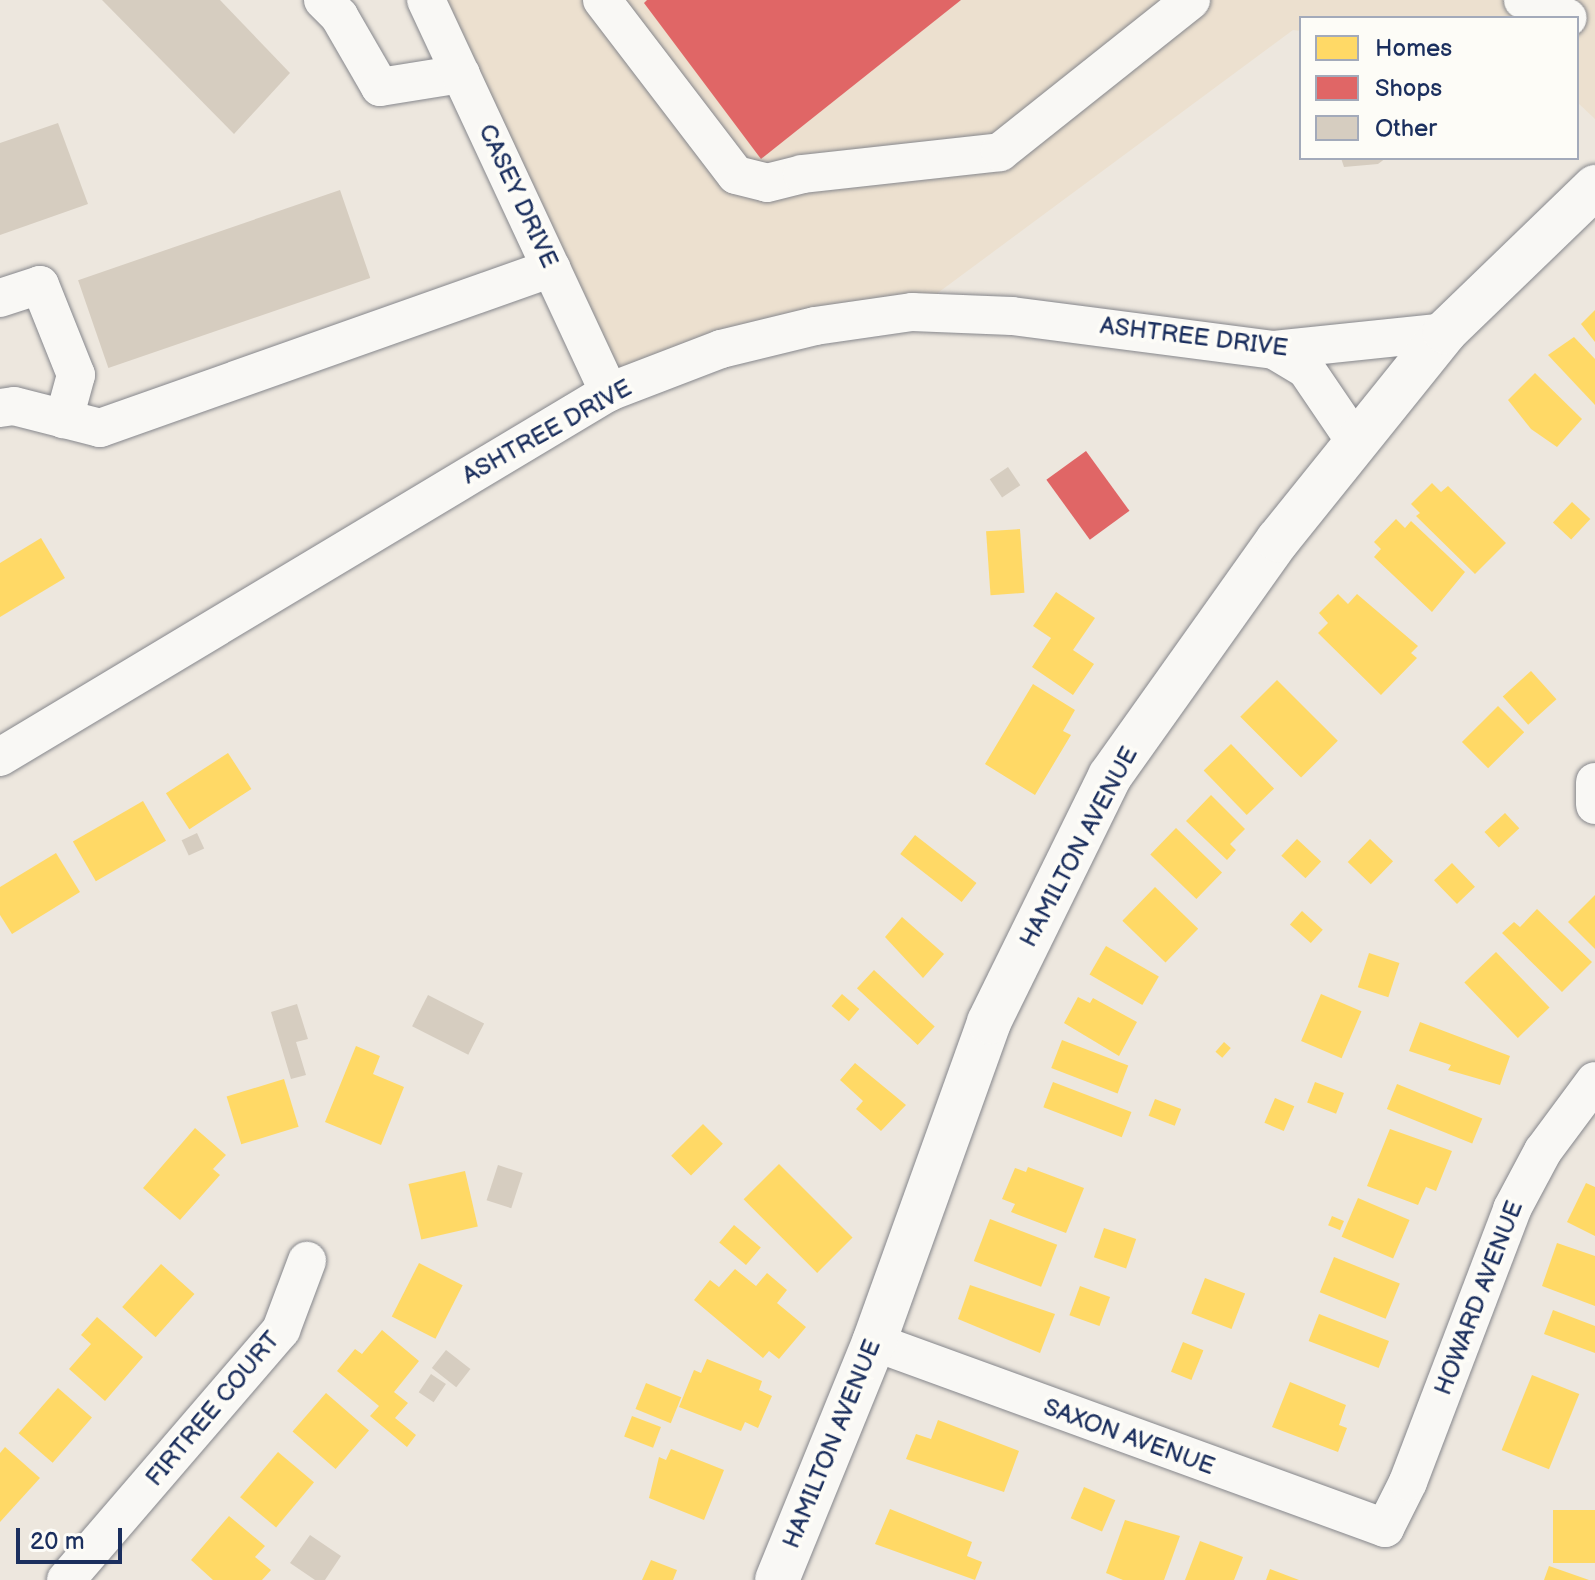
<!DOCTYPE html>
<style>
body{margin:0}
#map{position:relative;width:1595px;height:1580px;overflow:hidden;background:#ede7de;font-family:"Balsamiq Sans",sans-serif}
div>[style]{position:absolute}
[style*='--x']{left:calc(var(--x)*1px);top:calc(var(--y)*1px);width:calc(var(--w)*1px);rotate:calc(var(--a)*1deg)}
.built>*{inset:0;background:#ece0cf}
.homes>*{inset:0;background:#ffd966;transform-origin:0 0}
.shops>*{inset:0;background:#e06666;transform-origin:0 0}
.building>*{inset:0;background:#d6cdc0;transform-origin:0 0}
.roads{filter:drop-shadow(0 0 2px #86878c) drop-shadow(0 0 2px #86878c)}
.minor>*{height:38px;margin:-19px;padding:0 19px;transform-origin:19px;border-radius:19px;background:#f9f8f5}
.major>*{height:44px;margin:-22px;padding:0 22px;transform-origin:22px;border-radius:22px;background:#f9f8f5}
span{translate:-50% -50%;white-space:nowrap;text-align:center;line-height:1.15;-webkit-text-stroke:8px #fdfcf7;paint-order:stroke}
.street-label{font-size:24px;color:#1b2f5e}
.legend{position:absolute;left:1299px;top:16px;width:280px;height:144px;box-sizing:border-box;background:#fdfcf7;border:2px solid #a3aaba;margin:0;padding:10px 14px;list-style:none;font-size:24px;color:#1b2f5e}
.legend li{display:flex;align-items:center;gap:16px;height:40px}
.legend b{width:40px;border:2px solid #a3aaba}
.scale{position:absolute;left:16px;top:1528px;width:106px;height:36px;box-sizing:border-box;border:4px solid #1b2f5e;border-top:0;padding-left:10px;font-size:24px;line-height:28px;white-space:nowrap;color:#1b2f5e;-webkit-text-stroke:6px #fdfcf7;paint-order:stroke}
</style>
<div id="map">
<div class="built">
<i style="clip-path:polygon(426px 0,1595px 0,1595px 119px,1577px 102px,1577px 18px,1301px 18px,1301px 31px,1293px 30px,912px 312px,609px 392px)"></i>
</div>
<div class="homes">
<i style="clip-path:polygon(1595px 310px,1595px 342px,1581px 324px)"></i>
<i style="clip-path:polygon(1574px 337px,1595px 359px,1595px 405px,1548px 355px)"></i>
<i style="clip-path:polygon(1535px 373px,1582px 419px,1557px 447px,1531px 429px,1508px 400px)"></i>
<i style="clip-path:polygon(1432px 483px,1441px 492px,1448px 486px,1506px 543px,1475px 574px,1416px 516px,1420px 513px,1411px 504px)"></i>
<i style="left:1572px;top:502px;width:25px;height:28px;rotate:43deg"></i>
<i style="clip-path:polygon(1396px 519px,1405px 528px,1411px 521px,1465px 572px,1432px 612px,1374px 557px,1381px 549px,1374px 542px)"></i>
<i style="left:1020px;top:529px;width:64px;height:34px;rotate:86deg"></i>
<i style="clip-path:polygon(41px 538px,65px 578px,0 617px,0 563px)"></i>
<i style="clip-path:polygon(1056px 592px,1095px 618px,1073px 650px,1094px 664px,1073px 695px,1032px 667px,1051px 638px,1033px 626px)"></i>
<i style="clip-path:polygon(1338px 594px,1348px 604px,1357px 594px,1418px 646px,1411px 653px,1417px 658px,1381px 695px,1318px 633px,1328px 623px,1319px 613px)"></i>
<i style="left:1531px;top:671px;width:38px;height:38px;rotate:48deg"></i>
<i style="left:1277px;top:680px;width:86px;height:52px;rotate:45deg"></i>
<i style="clip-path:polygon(1033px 684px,1075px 710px,1063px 731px,1071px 735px,1035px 795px,985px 764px)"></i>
<i style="left:1498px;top:706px;width:37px;height:51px;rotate:45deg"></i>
<i style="left:1231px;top:744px;width:62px;height:38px;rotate:46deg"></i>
<i style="left:228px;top:753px;width:43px;height:74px;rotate:57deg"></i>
<i style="clip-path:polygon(1211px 795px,1245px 829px,1230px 844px,1236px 850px,1227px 860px,1186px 821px)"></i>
<i style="left:143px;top:801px;width:46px;height:81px;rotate:60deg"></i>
<i style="left:1505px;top:813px;width:21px;height:28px;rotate:47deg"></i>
<i style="left:1176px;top:828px;width:64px;height:37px;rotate:44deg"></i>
<i style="left:915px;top:835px;width:78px;height:24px;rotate:38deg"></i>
<i style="left:1297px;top:839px;width:33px;height:23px;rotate:43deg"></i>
<i style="left:1370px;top:839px;width:32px;height:32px;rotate:44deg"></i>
<i style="clip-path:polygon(56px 853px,80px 892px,12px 934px,0 915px,0 887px)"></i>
<i style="left:1452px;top:863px;width:33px;height:25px;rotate:46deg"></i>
<i style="left:1155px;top:887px;width:60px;height:47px;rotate:44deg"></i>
<i style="clip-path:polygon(1595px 895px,1595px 949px,1568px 922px)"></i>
<i style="clip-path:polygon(1537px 909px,1592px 962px,1562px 992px,1502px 933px,1514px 922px,1520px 927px)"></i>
<i style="left:1302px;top:911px;width:28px;height:18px;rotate:42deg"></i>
<i style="clip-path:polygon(902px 917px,944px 954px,923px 978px,885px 937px)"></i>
<i style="left:1106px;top:946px;width:61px;height:33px;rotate:30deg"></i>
<i style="left:1496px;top:952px;width:77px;height:44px;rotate:46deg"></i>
<i style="left:1369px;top:953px;width:32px;height:36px;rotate:18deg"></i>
<i style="left:874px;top:970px;width:83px;height:25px;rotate:43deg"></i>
<i style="left:842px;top:994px;width:23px;height:16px;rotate:41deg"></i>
<i style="left:1321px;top:994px;width:44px;height:51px;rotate:23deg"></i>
<i style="clip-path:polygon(1078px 997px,1090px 1003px,1093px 998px,1137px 1022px,1119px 1056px,1064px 1023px)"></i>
<i style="clip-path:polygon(1420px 1022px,1510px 1056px,1500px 1085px,1448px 1070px,1451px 1065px,1409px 1051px)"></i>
<i style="left:1062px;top:1040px;width:71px;height:30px;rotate:21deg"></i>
<i style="left:1224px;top:1042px;width:9px;height:13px;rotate:41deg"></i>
<i style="clip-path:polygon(356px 1046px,380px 1056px,373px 1074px,404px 1087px,381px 1145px,325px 1122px)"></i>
<i style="clip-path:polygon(855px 1063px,906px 1105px,881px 1131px,856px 1109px,863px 1101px,840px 1080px)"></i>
<i style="left:284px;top:1079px;width:50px;height:60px;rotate:73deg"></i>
<i style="left:1053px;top:1082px;width:84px;height:27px;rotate:21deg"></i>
<i style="left:1315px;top:1082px;width:31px;height:22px;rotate:21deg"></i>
<i style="left:1397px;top:1084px;width:92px;height:27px;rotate:22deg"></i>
<i style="left:1275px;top:1098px;width:21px;height:27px;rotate:23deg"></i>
<i style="left:1155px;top:1099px;width:28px;height:18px;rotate:21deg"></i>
<i style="left:703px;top:1124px;width:28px;height:45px;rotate:45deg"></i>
<i style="clip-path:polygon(195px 1128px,226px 1155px,213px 1169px,220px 1175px,180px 1220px,143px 1188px)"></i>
<i style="clip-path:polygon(1390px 1129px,1452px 1151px,1436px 1191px,1426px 1187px,1418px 1205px,1367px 1186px)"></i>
<i style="left:779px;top:1164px;width:104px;height:50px;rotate:45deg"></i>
<i style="clip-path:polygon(1028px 1167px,1084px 1188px,1066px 1233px,1011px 1212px,1015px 1204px,1002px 1199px,1015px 1168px,1026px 1172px)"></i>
<i style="left:465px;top:1171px;width:57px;height:58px;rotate:77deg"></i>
<i style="clip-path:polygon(1586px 1183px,1595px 1187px,1595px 1236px,1567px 1222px)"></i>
<i style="left:1358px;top:1198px;width:56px;height:42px;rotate:23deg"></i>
<i style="left:1332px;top:1216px;width:13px;height:10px;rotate:23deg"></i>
<i style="left:990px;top:1219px;width:72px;height:45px;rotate:21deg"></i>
<i style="left:734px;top:1225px;width:35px;height:23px;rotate:40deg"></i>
<i style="left:1104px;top:1228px;width:34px;height:31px;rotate:19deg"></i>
<i style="clip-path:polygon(1557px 1243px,1595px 1256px,1595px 1306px,1542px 1286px)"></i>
<i style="left:1334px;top:1257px;width:71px;height:38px;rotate:22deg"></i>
<i style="left:419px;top:1263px;width:49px;height:60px;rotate:27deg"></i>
<i style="left:161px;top:1264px;width:45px;height:58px;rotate:42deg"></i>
<i style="clip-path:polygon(735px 1269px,756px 1286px,767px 1273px,787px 1290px,777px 1303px,806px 1327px,779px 1359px,769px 1351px,763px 1358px,694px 1300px,710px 1280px,719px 1287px)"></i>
<i style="left:1205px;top:1278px;width:43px;height:38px;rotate:21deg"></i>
<i style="clip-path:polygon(970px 1285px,1055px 1314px,1040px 1353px,958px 1319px)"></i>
<i style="left:1080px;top:1286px;width:32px;height:31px;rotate:20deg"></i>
<i style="clip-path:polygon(1553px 1310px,1595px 1326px,1595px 1353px,1544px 1334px)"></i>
<i style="left:1319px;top:1314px;width:75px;height:29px;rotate:21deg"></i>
<i style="clip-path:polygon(97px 1317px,143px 1357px,105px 1401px,69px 1369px,91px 1344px,81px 1335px)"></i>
<i style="clip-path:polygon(382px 1330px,419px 1361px,394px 1392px,408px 1403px,395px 1418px,416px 1435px,407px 1447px,370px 1416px,379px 1406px,337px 1371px,355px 1349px,362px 1354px)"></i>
<i style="left:1183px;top:1342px;width:22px;height:32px;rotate:22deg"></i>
<i style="clip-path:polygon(707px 1359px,762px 1381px,759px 1390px,772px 1396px,758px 1428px,745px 1422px,741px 1431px,679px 1407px,694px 1370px,701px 1373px)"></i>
<i style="left:1532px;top:1375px;width:51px;height:81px;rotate:22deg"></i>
<i style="clip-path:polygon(1290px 1382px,1346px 1405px,1339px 1425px,1347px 1428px,1338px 1452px,1272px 1427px)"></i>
<i style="left:646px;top:1383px;width:38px;height:28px;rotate:22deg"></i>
<i style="left:58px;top:1388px;width:45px;height:60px;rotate:41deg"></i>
<i style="left:326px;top:1393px;width:57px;height:51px;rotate:41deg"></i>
<i style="left:632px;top:1416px;width:31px;height:22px;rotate:21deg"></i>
<i style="clip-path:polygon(938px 1420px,1019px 1451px,1004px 1492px,906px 1459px,916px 1434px,931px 1439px)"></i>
<i style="clip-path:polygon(5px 1447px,40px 1478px,0 1522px,0 1453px)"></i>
<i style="clip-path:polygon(671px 1449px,724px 1470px,704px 1520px,649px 1498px,659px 1457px,666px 1460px)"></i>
<i style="left:278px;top:1452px;width:47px;height:59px;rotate:40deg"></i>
<i style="left:1084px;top:1487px;width:34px;height:34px;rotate:23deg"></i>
<i style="clip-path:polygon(890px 1509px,972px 1542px,967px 1556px,982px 1562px,975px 1580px,875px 1544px)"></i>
<i style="left:1595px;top:1510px;width:53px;height:42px;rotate:90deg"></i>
<i style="clip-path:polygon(229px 1516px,265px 1546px,255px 1557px,271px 1570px,262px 1580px,213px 1580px,191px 1560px)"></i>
<i style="clip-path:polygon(1125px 1520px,1180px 1536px,1164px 1580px,1123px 1580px,1106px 1573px)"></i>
<i style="clip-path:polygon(1200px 1541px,1243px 1557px,1234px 1580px,1185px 1580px)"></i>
<i style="clip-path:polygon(651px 1560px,677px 1570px,673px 1580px,642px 1580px)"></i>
<i style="clip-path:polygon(1549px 1566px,1589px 1580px,1544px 1580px)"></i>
<i style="clip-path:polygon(1270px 1569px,1299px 1580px,1266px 1580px)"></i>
</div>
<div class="shops">
<i style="clip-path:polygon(647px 0,961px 0,761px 159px,644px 3px)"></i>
<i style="left:1086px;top:451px;width:74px;height:49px;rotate:54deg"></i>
</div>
<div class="building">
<i style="clip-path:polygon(102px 0,220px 0,290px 73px,234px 134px)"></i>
<i style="clip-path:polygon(58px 123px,88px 204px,0 235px,0 143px)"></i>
<i style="clip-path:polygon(1341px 158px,1386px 158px,1378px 164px,1344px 167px)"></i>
<i style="left:340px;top:190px;width:93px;height:277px;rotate:71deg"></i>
<i style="left:1008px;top:467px;width:22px;height:22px;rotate:56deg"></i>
<i style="left:197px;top:833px;width:17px;height:17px;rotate:65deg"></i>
<i style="left:428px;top:995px;width:63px;height:35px;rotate:27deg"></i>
<i style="clip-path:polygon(297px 1004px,308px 1039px,296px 1042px,306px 1075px,291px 1079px,271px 1012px)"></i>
<i style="left:498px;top:1165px;width:26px;height:37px;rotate:18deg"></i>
<i style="left:446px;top:1350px;width:31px;height:23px;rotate:38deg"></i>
<i style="left:431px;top:1374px;width:18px;height:22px;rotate:34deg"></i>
<i style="clip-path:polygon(310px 1535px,341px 1556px,325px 1580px,315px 1580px,290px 1563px)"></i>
</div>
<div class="roads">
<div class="minor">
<i style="--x:323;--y:0;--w:23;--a:45"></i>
<i style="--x:339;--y:16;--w:82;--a:60"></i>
<i style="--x:380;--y:87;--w:82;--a:-9.1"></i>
<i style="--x:426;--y:0;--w:433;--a:65"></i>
<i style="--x:602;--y:0;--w:220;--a:52.6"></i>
<i style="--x:736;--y:175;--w:32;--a:14"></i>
<i style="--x:767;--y:183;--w:36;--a:-14"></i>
<i style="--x:802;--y:174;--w:199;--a:-6.3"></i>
<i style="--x:1000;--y:152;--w:244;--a:-38.5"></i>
<i style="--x:1523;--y:0;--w:48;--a:21.8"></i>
<i style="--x:0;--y:298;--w:42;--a:-18"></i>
<i style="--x:40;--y:285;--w:97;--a:68.2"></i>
<i style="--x:76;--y:375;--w:46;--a:105.3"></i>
<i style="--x:1274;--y:350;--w:37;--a:31"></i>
<i style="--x:1306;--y:369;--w:91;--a:55.8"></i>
<i style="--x:0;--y:408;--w:14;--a:-8"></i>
<i style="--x:14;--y:406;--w:89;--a:14.3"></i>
<i style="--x:100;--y:428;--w:479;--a:-19.5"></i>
<i style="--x:0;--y:757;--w:710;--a:-30.94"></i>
<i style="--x:609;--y:392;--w:120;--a:-21"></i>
<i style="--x:721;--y:349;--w:97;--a:-13.7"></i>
<i style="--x:815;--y:326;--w:98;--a:-8.2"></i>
<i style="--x:912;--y:312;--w:100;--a:2.3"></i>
<i style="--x:1012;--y:316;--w:264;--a:7.4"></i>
<i style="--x:1274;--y:350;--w:172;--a:-6"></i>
<i style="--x:1595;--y:782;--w:23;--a:90"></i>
<i style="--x:874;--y:1342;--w:544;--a:20"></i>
<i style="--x:1385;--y:1528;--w:51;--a:-63.4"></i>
<i style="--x:1408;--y:1482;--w:292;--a:-69.1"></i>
<i style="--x:1512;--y:1209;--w:66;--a:-61.9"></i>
<i style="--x:1543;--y:1151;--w:87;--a:-53.4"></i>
<i style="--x:66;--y:1580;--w:330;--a:-49.3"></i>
<i style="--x:281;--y:1330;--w:74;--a:-69.4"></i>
</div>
<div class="major">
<i style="--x:777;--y:1580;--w:257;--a:-67.8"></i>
<i style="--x:874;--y:1342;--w:340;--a:-70.2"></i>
<i style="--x:989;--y:1022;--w:274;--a:-63.8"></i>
<i style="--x:1110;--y:776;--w:290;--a:-54.6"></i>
<i style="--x:1278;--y:540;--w:267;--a:-51.2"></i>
<i style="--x:1445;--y:332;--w:209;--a:-44"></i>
</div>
</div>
<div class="street-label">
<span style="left:518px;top:196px;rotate:65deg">CASEY DRIVE</span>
<span style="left:1194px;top:337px;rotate:7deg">ASHTREE DRIVE</span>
<span style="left:547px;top:432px;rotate:-29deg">ASHTREE DRIVE</span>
<span style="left:1079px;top:847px;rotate:-62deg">HAMILTON AVENUE</span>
<span style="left:1479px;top:1298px;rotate:-69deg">HOWARD AVENUE</span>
<span style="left:213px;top:1409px;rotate:-50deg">FIRTREE COURT</span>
<span style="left:1129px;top:1437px;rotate:20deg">SAXON AVENUE</span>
<span style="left:832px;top:1444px;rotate:-68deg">HAMILTON AVENUE</span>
</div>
<ul class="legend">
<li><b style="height:22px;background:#ffd966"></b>Homes</li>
<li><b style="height:22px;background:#e06666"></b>Shops</li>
<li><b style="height:22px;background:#d6cdc0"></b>Other</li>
</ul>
<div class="scale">20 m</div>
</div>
